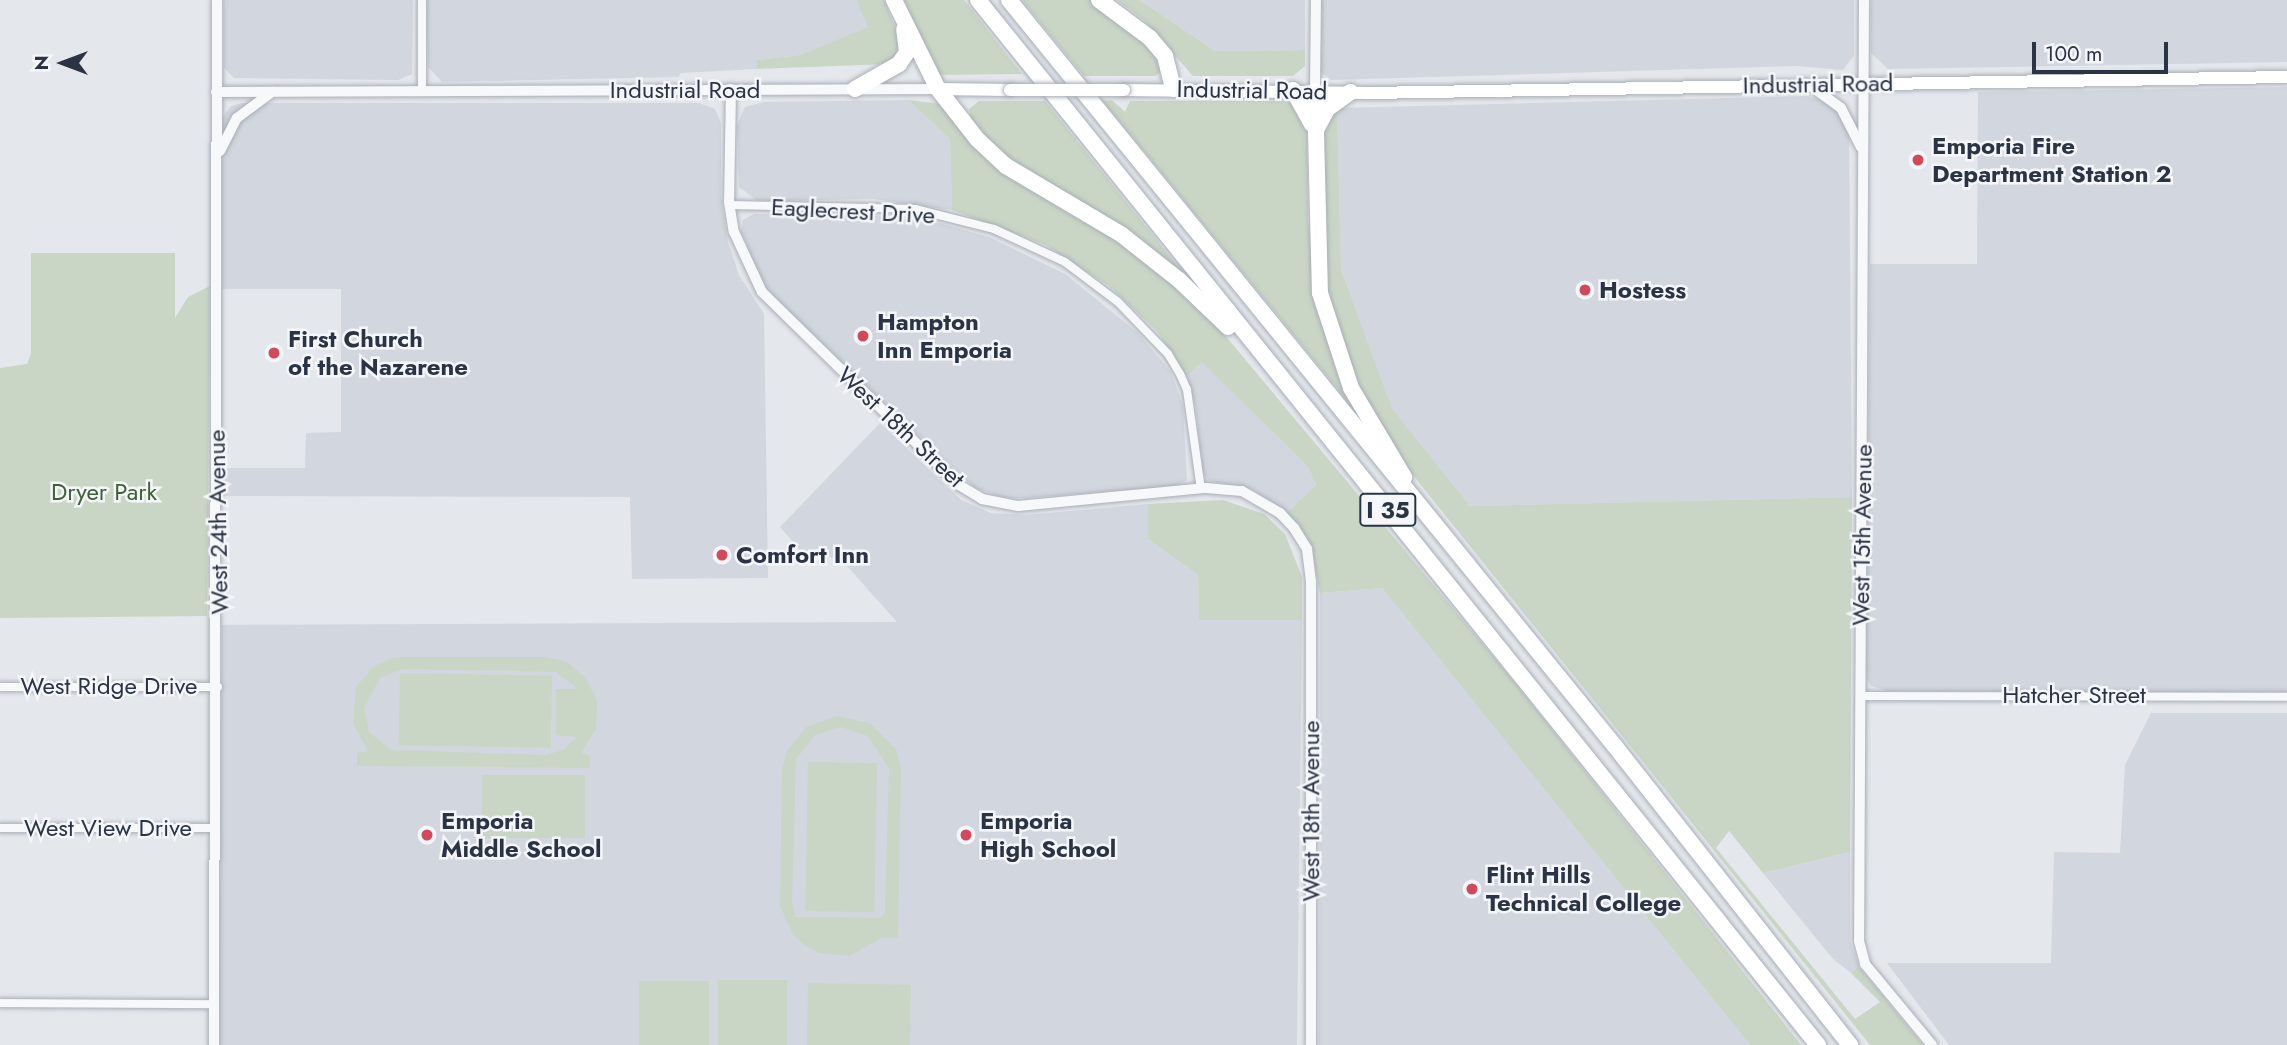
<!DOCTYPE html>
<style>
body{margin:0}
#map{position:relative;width:2287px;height:1045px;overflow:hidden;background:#e4e7ec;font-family:Jost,sans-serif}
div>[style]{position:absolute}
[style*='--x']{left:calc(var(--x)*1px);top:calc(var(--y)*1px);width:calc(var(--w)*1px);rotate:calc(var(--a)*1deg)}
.built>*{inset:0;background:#d2d6de}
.green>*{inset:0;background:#c9d6c5;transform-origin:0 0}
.roads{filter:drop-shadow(0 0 2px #a9aeb7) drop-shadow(0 0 2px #a9aeb7)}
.minor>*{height:8px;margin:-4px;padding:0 4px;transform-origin:4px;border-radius:4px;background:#f7f8fa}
.tertiary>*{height:10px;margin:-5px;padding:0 5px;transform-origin:5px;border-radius:5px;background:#f7f8fa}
.secondary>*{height:12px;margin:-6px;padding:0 6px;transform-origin:6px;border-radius:6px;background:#fff}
.motorway>*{height:16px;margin:-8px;padding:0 8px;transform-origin:8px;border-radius:8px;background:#fff}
.bridges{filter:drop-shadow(0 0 2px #a9aeb7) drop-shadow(0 0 2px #a9aeb7)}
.secondary-bridge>*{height:12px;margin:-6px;padding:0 6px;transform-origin:6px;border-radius:6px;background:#fff}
.dots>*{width:19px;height:19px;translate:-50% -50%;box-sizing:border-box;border:4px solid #f4f6f9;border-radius:50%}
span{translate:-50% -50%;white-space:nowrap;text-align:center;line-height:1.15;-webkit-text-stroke:5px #f4f6f9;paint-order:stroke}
.shield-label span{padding:2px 5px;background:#f4f6f9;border:2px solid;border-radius:5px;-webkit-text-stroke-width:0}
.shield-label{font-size:23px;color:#2b3445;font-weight:700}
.street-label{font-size:24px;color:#2b3445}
.poi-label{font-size:24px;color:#2b3445;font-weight:700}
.left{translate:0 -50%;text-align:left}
.park-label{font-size:24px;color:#3f6138}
.north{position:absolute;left:28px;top:28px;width:70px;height:70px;-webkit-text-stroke:5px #f4f6f9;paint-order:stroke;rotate:270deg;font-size:19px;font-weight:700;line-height:28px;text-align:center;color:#2b3445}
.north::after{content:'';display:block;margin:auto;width:24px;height:32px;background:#2b3445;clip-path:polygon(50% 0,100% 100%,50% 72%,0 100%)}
.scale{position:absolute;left:2032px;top:42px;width:136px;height:32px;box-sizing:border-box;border:4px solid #2b3445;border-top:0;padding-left:9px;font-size:21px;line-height:24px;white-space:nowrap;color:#2b3445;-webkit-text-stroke:5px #f4f6f9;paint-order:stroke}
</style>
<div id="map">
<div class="built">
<i style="clip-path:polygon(224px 0,413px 0,412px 74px,398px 80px,234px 78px,224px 68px)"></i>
<i style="clip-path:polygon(426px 0,856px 0,869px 27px,800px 55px,757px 60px,756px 69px,680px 73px,679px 77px,442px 82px,428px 67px)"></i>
<i style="clip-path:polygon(1140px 0,1305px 0,1305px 50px,1215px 51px)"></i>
<i style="clip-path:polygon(1319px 0,1854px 0,1854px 55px,1843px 70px,1796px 66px,1331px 80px,1319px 71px)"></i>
<i style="clip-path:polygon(1871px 0,2287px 0,2287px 62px,1888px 69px,1871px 53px)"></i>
<i style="clip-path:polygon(2287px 87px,2287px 694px,1888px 691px,1871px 686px,1866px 678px,1870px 264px,1977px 264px,1978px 92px)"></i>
<i style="clip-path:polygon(1807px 96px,1834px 105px,1849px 131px,1852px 497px,1470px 506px,1392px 410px,1341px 269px,1337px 108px)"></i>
<i style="clip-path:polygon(908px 100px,950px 139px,952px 210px,873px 199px,758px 201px,739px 187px,737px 126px,745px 107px,764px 102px)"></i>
<i style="clip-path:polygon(242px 103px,699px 103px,715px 109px,721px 123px,721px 198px,728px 242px,739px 275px,764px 314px,768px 578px,632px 579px,630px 497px,222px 496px,222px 468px,305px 468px,306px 433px,341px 432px,341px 289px,222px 289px,222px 118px,231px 106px)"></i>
<i style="clip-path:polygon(754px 214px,883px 216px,943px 224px,989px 237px,1065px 274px,1138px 333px,1171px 372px,1183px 406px,1187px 480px,1178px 486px,1026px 498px,1002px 498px,974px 487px,772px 296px,762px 283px,741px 231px,743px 220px)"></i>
<i style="clip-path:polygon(1202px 361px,1308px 467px,1316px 485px,1287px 512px,1252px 489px,1209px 481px,1202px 471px,1196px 408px,1187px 376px)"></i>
<i style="clip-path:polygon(880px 423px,961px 500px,991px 513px,1026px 515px,1148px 504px,1148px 539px,1198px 575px,1199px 620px,1302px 620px,1297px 1045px,219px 1045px,222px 625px,897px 622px,840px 558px,805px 556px,780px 527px)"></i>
<i style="clip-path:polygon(1382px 588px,1750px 1045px,1319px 1045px,1320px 593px)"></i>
<i style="clip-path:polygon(2151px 713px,2287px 713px,2287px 1045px,1949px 1045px,1887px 963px,2051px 963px,2054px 852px,2120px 853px,2125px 765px)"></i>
<i style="clip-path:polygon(1850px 852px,1850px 941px,1859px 967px,1851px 973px,1833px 959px,1763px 873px)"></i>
</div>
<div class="green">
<i style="clip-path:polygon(856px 0,884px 0,901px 42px,898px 55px,889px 64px,756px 69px,757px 60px,800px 55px,868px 27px)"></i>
<i style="clip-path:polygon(900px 0,964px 0,1022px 74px,935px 75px)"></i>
<i style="clip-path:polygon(1022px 0,1090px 0,1121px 19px,1156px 51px,1161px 72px,1155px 76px,1084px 76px)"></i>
<i style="clip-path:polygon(1117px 0,1140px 0,1215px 51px,1305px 50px,1305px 66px,1293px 76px,1193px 76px,1144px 20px)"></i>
<i style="clip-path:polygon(908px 100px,942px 104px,988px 160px,1124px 242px,1203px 309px,1517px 685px,1801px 1045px,1750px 1045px,1382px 588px,1320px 593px,1311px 548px,1287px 512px,1316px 485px,1308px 467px,1202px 362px,1187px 376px,1157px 331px,1109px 286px,1046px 245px,952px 210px,950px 139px)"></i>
<i style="clip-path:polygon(1112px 100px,1125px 112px,1130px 101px,1293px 101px,1307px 133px,1308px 219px,1319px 309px,1349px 396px,1346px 399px,1103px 101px)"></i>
<i style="clip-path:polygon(979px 101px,1045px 101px,1180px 269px,1177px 271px,1015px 166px,972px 123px,969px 109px)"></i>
<i style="clip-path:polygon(1337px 108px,1341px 269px,1392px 409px,1470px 506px,1852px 497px,1850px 852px,1763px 873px,1729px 831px,1716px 848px,1855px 1019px,1880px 1002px,1851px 973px,1859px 967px,1923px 1045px,1870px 1045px,1405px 465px,1360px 390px,1328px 296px,1321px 133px)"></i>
<i style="clip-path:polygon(31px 253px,175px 253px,175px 318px,188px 297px,210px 286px,207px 616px,0 618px,0 368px,27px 364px,31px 354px)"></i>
<i style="clip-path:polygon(1223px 500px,1264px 514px,1285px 534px,1302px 577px,1302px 620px,1199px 620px,1198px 575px,1148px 539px,1148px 504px)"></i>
<i style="clip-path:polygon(evenodd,394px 657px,544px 657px,565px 661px,585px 677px,597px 701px,596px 729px,581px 753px,590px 756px,590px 768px,357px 766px,357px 753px,368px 751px,353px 723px,356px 687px,373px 667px,394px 657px,402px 669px,556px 672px,578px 689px,556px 689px,556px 735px,577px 737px,563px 750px,546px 755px,391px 750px,369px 732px,364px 708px,380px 678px,402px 669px)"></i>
<i style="left:400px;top:673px;width:152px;height:72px;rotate:1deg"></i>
<i style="clip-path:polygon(evenodd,837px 716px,870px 723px,896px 749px,901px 767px,898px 938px,882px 938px,849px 956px,819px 953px,805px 945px,793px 935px,780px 906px,782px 768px,787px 751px,806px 727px,837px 716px,841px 727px,868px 736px,889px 769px,885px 911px,881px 918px,796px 917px,792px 902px,796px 759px,815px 735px,841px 727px)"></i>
<i style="left:808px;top:762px;width:69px;height:149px;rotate:1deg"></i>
<i style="left:482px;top:775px;width:103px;height:63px"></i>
<i style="left:718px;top:980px;width:69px;height:65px"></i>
<i style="left:639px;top:981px;width:70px;height:64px"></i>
<i style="left:808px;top:983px;width:103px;height:62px;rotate:1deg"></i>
</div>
<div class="roads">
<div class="minor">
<i style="--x:422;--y:0;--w:91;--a:90"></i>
<i style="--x:730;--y:205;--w:185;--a:1.2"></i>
<i style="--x:915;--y:209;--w:81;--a:14.2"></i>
<i style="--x:994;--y:229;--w:78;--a:24.9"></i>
<i style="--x:1065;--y:262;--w:66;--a:37"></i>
<i style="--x:1118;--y:302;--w:72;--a:46.1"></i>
<i style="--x:1168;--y:354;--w:23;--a:59"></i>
<i style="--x:1180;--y:374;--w:17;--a:66"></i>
<i style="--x:1187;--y:390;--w:100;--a:82"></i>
<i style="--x:0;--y:687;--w:218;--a:0"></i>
<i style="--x:1860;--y:696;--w:427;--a:0.1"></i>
<i style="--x:0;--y:828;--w:216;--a:0"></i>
<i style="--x:0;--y:1003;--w:215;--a:0.3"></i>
</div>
<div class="tertiary">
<i style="--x:1864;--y:0;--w:941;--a:90.3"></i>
<i style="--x:1859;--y:941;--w:24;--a:75"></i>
<i style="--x:1865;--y:964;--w:105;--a:50.4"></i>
<i style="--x:1808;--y:84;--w:41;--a:36"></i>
<i style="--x:1841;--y:108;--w:44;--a:62.9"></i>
<i style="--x:731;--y:89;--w:113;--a:91"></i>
<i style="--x:729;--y:202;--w:30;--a:81"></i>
<i style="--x:734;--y:232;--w:66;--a:65"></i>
<i style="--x:762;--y:292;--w:276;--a:44.4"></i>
<i style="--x:959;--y:485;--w:27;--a:31"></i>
<i style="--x:982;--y:499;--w:37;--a:11"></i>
<i style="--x:1018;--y:506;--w:189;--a:-5.5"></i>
<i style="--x:1206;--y:488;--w:36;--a:5"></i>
<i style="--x:1242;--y:491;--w:44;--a:30.1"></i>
<i style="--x:1280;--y:513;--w:21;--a:47"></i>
<i style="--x:1294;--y:528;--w:25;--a:58"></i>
<i style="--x:1307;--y:549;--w:33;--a:83"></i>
<i style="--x:1311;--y:582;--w:463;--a:90"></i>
<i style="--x:1315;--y:91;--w:91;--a:-89.4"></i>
<i style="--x:216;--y:92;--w:722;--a:-0.24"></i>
<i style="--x:220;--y:151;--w:37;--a:-63"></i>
<i style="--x:237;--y:118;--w:44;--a:-36.6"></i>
<i style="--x:214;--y:1045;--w:1045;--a:-89.84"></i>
</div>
<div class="secondary">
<i style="--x:938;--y:89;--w:72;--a:0.8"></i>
<i style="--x:1124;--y:90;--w:245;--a:0.7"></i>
<i style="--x:1369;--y:93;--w:918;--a:-1"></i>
</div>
<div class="motorway">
<i style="--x:894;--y:0;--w:99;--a:63.7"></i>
<i style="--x:938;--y:89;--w:63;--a:52"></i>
<i style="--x:977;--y:139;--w:40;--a:43"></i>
<i style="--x:1006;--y:166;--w:135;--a:30.7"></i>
<i style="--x:1122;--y:235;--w:73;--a:38.3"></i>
<i style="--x:1179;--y:280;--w:68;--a:43.8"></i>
<i style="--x:978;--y:0;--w:1341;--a:51.21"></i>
<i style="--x:1009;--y:0;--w:960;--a:50.92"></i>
<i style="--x:1614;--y:745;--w:382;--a:51.8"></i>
<i style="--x:1099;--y:0;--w:64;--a:36.7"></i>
<i style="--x:1150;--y:38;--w:23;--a:50"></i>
<i style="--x:1165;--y:56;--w:34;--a:76"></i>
<i style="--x:855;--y:89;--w:51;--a:-29.6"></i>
<i style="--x:899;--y:64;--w:14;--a:-56"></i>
<i style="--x:907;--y:52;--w:23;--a:-97"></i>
<i style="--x:1293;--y:90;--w:39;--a:61"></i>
<i style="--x:1315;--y:91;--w:202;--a:88.6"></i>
<i style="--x:1320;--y:293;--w:100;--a:71.9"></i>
<i style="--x:1351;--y:388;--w:104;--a:59.2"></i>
<i style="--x:1316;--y:130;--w:24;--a:-62"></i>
<i style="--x:1327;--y:109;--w:29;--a:-36"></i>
</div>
</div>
<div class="bridges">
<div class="secondary-bridge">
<i style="--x:1010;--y:90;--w:114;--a:0"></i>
</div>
</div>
<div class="dots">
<i style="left:1918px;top:160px;background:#d1495b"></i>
<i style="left:1585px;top:290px;background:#d1495b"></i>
<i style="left:863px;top:336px;background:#d1495b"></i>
<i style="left:274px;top:353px;background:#d1495b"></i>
<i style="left:722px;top:555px;background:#d1495b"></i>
<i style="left:427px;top:835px;background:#d1495b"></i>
<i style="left:966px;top:835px;background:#d1495b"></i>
<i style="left:1472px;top:889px;background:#d1495b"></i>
</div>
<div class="shield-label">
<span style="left:1388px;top:510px">I 35</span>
</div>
<div class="street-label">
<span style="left:1818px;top:84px;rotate:-1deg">Industrial Road</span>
<span style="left:685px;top:90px">Industrial Road</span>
<span style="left:1252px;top:90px;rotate:1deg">Industrial Road</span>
<span style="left:853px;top:211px;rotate:3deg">Eaglecrest Drive</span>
<span style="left:901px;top:427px;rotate:43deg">West 18th Street</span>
<span style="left:218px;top:522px;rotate:-91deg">West 24th Avenue</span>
<span style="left:1862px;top:535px;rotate:-89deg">West 15th Avenue</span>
<span style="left:109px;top:686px">West Ridge Drive</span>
<span style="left:2074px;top:695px">Hatcher Street</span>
<span style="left:1311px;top:811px;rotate:-90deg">West 18th Avenue</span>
<span style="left:108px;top:828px">West View Drive</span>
</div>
<div class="poi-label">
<span class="left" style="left:1932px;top:160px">Emporia Fire<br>Department Station 2</span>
<span class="left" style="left:1599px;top:290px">Hostess</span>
<span class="left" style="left:877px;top:336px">Hampton<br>Inn Emporia</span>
<span class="left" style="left:288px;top:353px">First Church<br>of the Nazarene</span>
<span class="left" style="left:736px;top:555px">Comfort Inn</span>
<span class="left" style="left:441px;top:835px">Emporia<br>Middle School</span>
<span class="left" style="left:980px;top:835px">Emporia<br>High School</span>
<span class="left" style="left:1486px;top:889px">Flint Hills<br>Technical College</span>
</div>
<div class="park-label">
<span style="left:104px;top:492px">Dryer Park</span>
</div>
<div class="north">N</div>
<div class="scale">100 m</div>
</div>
